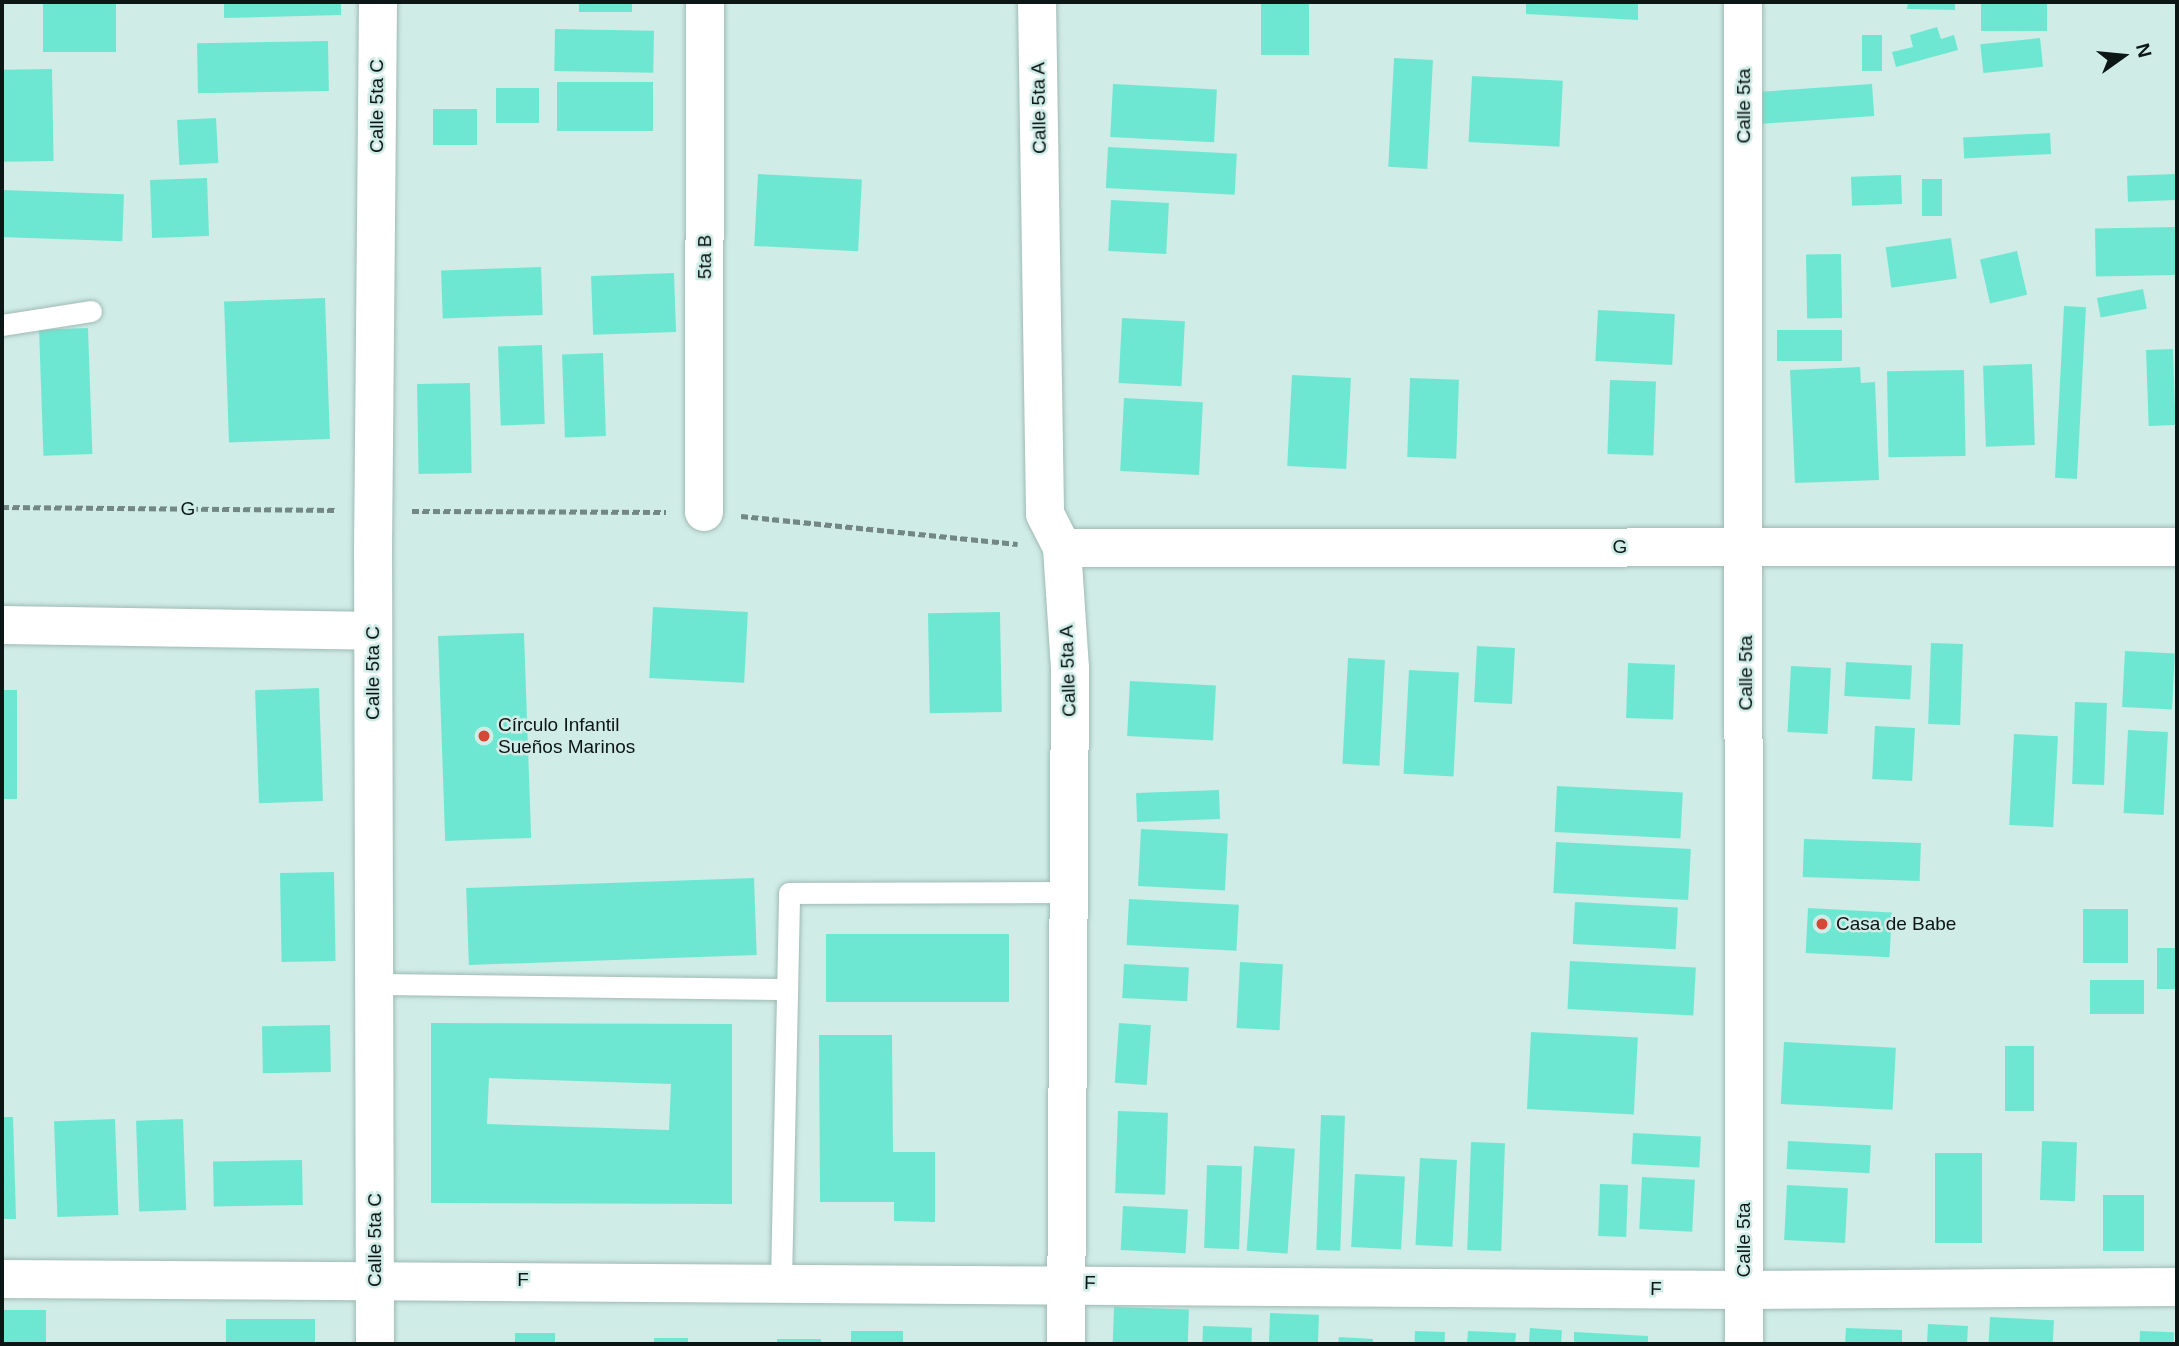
<!DOCTYPE html>
<meta charset="utf-8">
<style>
body{margin:0}
#map{position:relative;width:2179px;height:1346px;overflow:hidden;background:#d0ece6;font-family:Arial,sans-serif}
div>[style]{position:absolute}
[style*='--x']{left:calc(var(--x)*1px);top:calc(var(--y)*1px);width:calc(var(--w)*1px);rotate:calc(var(--a)*1deg)}
.building>*{inset:0;background:#6ee7d2;transform-origin:0 0}
.path>*{height:4.5px;margin-top:-2.25px;transform-origin:0;background:repeating-linear-gradient(90deg,#738783 0 7px,transparent 0 10.5px)}
.roads{filter:drop-shadow(0 0 2px #9fbab4) drop-shadow(0 0 2px #9fbab4)}
.service>*{height:21px;margin:-10.5px;padding:0 10.5px;transform-origin:10.5px;border-radius:10.5px;background:#fff}
.minor>*{height:38px;margin:-19px;padding:0 19px;transform-origin:19px;border-radius:19px;background:#fff}
.tertiary>*{height:38px;margin:-19px;padding:0 19px;transform-origin:19px;border-radius:19px;background:#fff}
.dots>*{width:19px;height:19px;translate:-50% -50%;box-sizing:border-box;border:4px solid #d0ece6;border-radius:50%}
span{translate:-50% -50%;white-space:nowrap;text-align:center;line-height:1.15;-webkit-text-stroke:5px #d0ece6;paint-order:stroke}
.street-label{font-size:19px;color:#0c1614}
.poi-label{font-size:19px;color:#0c1614}
.left{translate:0 -50%;text-align:left}
.frame{position:absolute;inset:0;border:4px solid #0c1614;pointer-events:none}
.north{position:absolute;left:2088px;top:21px;width:70px;height:70px;-webkit-text-stroke:5px #d0ece6;paint-order:stroke;rotate:75deg;font-size:19px;font-weight:700;line-height:28px;text-align:center;color:#0c1614}
.north::after{content:'';display:block;margin:auto;width:24px;height:32px;background:#0c1614;clip-path:polygon(50% 0,100% 100%,50% 72%,0 100%)}
</style>
<div id="map">
<div class="building">
<i style="left:43px;top:2px;width:73px;height:50px"></i>
<i style="clip-path:polygon(224px 2px,341px 2px,341px 15px,224px 18px)"></i>
<i style="left:579px;top:2px;width:53px;height:10px"></i>
<i style="left:1261px;top:2px;width:48px;height:53px"></i>
<i style="clip-path:polygon(1526px 2px,1638px 2px,1638px 20px,1526px 14px)"></i>
<i style="clip-path:polygon(1908px 2px,1955px 2px,1955px 10px,1907px 9px)"></i>
<i style="left:1981px;top:2px;width:66px;height:29px"></i>
<i style="clip-path:polygon(1937px 27px,1941px 39px,1954px 35px,1958px 50px,1896px 67px,1892px 52px,1913px 47px,1910px 35px)"></i>
<i style="left:555px;top:29px;width:99px;height:42px;rotate:1deg"></i>
<i style="left:1862px;top:35px;width:20px;height:36px"></i>
<i style="left:2040px;top:38px;width:29px;height:60px;rotate:84deg"></i>
<i style="left:328px;top:41px;width:50px;height:131px;rotate:89deg"></i>
<i style="left:1394px;top:58px;width:39px;height:109px;rotate:3deg"></i>
<i style="left:52px;top:69px;width:92px;height:50px;rotate:89deg"></i>
<i style="left:1472px;top:76px;width:91px;height:66px;rotate:3deg"></i>
<i style="left:557px;top:82px;width:96px;height:49px"></i>
<i style="left:1113px;top:84px;width:104px;height:53px;rotate:3deg"></i>
<i style="left:1872px;top:84px;width:32px;height:112px;rotate:86deg"></i>
<i style="left:496px;top:88px;width:43px;height:35px"></i>
<i style="left:433px;top:109px;width:44px;height:36px"></i>
<i style="left:216px;top:118px;width:45px;height:39px;rotate:87deg"></i>
<i style="left:2050px;top:133px;width:21px;height:87px;rotate:87deg"></i>
<i style="left:1108px;top:147px;width:129px;height:41px;rotate:3deg"></i>
<i style="left:758px;top:174px;width:104px;height:72px;rotate:3deg"></i>
<i style="left:2176px;top:174px;width:26px;height:49px;rotate:88deg"></i>
<i style="left:1901px;top:175px;width:29px;height:50px;rotate:88deg"></i>
<i style="left:207px;top:178px;width:58px;height:57px;rotate:88deg"></i>
<i style="left:1922px;top:179px;width:20px;height:37px"></i>
<i style="left:2px;top:190px;width:122px;height:47px;rotate:2deg"></i>
<i style="left:1111px;top:200px;width:58px;height:51px;rotate:3deg"></i>
<i style="left:2176px;top:227px;width:48px;height:81px;rotate:89deg"></i>
<i style="left:1951px;top:238px;width:41px;height:66px;rotate:82deg"></i>
<i style="left:2017px;top:251px;width:45px;height:38px;rotate:77deg"></i>
<i style="left:1841px;top:254px;width:64px;height:35px;rotate:89deg"></i>
<i style="left:541px;top:267px;width:48px;height:100px;rotate:88deg"></i>
<i style="left:674px;top:273px;width:59px;height:83px;rotate:88deg"></i>
<i style="left:2143px;top:289px;width:20px;height:47px;rotate:79deg"></i>
<i style="left:325px;top:298px;width:141px;height:101px;rotate:88deg"></i>
<i style="left:2064px;top:306px;width:22px;height:172px;rotate:3deg"></i>
<i style="left:1598px;top:310px;width:77px;height:51px;rotate:3deg"></i>
<i style="left:1122px;top:318px;width:63px;height:65px;rotate:3deg"></i>
<i style="left:88px;top:328px;width:126px;height:49px;rotate:88deg"></i>
<i style="left:1777px;top:330px;width:65px;height:31px"></i>
<i style="left:542px;top:345px;width:79px;height:44px;rotate:88deg"></i>
<i style="left:2173px;top:349px;width:76px;height:27px;rotate:88deg"></i>
<i style="left:603px;top:353px;width:83px;height:41px;rotate:88deg"></i>
<i style="left:2032px;top:364px;width:81px;height:49px;rotate:88deg"></i>
<i style="clip-path:polygon(1860px 367px,1861px 383px,1875px 382px,1879px 480px,1795px 483px,1790px 370px)"></i>
<i style="left:1964px;top:370px;width:86px;height:77px;rotate:89deg"></i>
<i style="left:1292px;top:375px;width:59px;height:91px;rotate:3deg"></i>
<i style="left:1410px;top:378px;width:49px;height:79px;rotate:2deg"></i>
<i style="left:1610px;top:380px;width:46px;height:74px;rotate:2deg"></i>
<i style="left:470px;top:383px;width:90px;height:53px;rotate:89deg"></i>
<i style="left:1124px;top:398px;width:79px;height:73px;rotate:3deg"></i>
<i style="left:653px;top:607px;width:95px;height:71px;rotate:3deg"></i>
<i style="left:1000px;top:612px;width:100px;height:72px;rotate:89deg"></i>
<i style="left:524px;top:633px;width:205px;height:86px;rotate:88deg"></i>
<i style="left:1931px;top:643px;width:32px;height:81px;rotate:2deg"></i>
<i style="left:1477px;top:646px;width:38px;height:56px;rotate:3deg"></i>
<i style="left:2125px;top:651px;width:50px;height:56px;rotate:3deg"></i>
<i style="left:1348px;top:658px;width:37px;height:106px;rotate:3deg"></i>
<i style="left:1846px;top:662px;width:66px;height:34px;rotate:3deg"></i>
<i style="left:1628px;top:663px;width:47px;height:55px;rotate:2deg"></i>
<i style="left:1791px;top:666px;width:40px;height:66px;rotate:3deg"></i>
<i style="left:1409px;top:670px;width:50px;height:104px;rotate:3deg"></i>
<i style="left:1130px;top:681px;width:86px;height:55px;rotate:3deg"></i>
<i style="left:319px;top:688px;width:113px;height:64px;rotate:88deg"></i>
<i style="left:2px;top:690px;width:15px;height:109px"></i>
<i style="left:2075px;top:702px;width:32px;height:82px;rotate:2deg"></i>
<i style="left:1875px;top:726px;width:40px;height:53px;rotate:3deg"></i>
<i style="left:2128px;top:730px;width:40px;height:83px;rotate:3deg"></i>
<i style="left:2014px;top:734px;width:44px;height:91px;rotate:3deg"></i>
<i style="left:1557px;top:786px;width:126px;height:46px;rotate:3deg"></i>
<i style="left:1219px;top:790px;width:29px;height:83px;rotate:88deg"></i>
<i style="left:1141px;top:829px;width:87px;height:57px;rotate:3deg"></i>
<i style="left:1804px;top:839px;width:117px;height:38px;rotate:2deg"></i>
<i style="left:1556px;top:842px;width:135px;height:51px;rotate:3deg"></i>
<i style="left:334px;top:872px;width:89px;height:54px;rotate:89deg"></i>
<i style="left:754px;top:878px;width:77px;height:288px;rotate:88deg"></i>
<i style="left:1129px;top:899px;width:110px;height:46px;rotate:3deg"></i>
<i style="left:1575px;top:902px;width:103px;height:42px;rotate:3deg"></i>
<i style="left:1808px;top:908px;width:84px;height:45px;rotate:3deg"></i>
<i style="left:2083px;top:909px;width:45px;height:54px"></i>
<i style="left:1009px;top:934px;width:68px;height:183px;rotate:90deg"></i>
<i style="left:2157px;top:948px;width:20px;height:41px"></i>
<i style="left:1570px;top:961px;width:126px;height:48px;rotate:3deg"></i>
<i style="left:1240px;top:962px;width:43px;height:66px;rotate:3deg"></i>
<i style="left:1124px;top:964px;width:65px;height:34px;rotate:3deg"></i>
<i style="left:2090px;top:980px;width:54px;height:34px"></i>
<i style="clip-path:polygon(evenodd,431px 1023px,732px 1024px,732px 1204px,431px 1203px,431px 1023px,489px 1078px,671px 1084px,669px 1130px,487px 1124px,489px 1078px)"></i>
<i style="left:1119px;top:1023px;width:32px;height:60px;rotate:4deg"></i>
<i style="left:330px;top:1025px;width:47px;height:68px;rotate:89deg"></i>
<i style="left:1531px;top:1032px;width:107px;height:77px;rotate:3deg"></i>
<i style="clip-path:polygon(819px 1035px,892px 1035px,893px 1152px,935px 1152px,935px 1222px,894px 1221px,894px 1202px,820px 1202px)"></i>
<i style="left:1784px;top:1042px;width:112px;height:62px;rotate:3deg"></i>
<i style="left:2005px;top:1046px;width:29px;height:65px"></i>
<i style="left:1118px;top:1111px;width:50px;height:82px;rotate:2deg"></i>
<i style="left:1321px;top:1115px;width:24px;height:135px;rotate:2deg"></i>
<i style="clip-path:polygon(2px 1117px,13px 1117px,16px 1219px,2px 1219px)"></i>
<i style="left:115px;top:1119px;width:96px;height:61px;rotate:88deg"></i>
<i style="left:183px;top:1119px;width:91px;height:47px;rotate:88deg"></i>
<i style="left:1633px;top:1133px;width:68px;height:31px;rotate:3deg"></i>
<i style="left:1788px;top:1141px;width:83px;height:28px;rotate:3deg"></i>
<i style="left:2042px;top:1141px;width:35px;height:59px;rotate:2deg"></i>
<i style="left:1471px;top:1142px;width:34px;height:108px;rotate:2deg"></i>
<i style="left:1254px;top:1146px;width:41px;height:105px;rotate:4deg"></i>
<i style="left:1935px;top:1153px;width:47px;height:90px"></i>
<i style="left:1420px;top:1158px;width:37px;height:87px;rotate:3deg"></i>
<i style="left:302px;top:1160px;width:45px;height:89px;rotate:89deg"></i>
<i style="left:1207px;top:1165px;width:35px;height:83px;rotate:2deg"></i>
<i style="left:1355px;top:1174px;width:50px;height:73px;rotate:3deg"></i>
<i style="left:1642px;top:1177px;width:53px;height:52px;rotate:3deg"></i>
<i style="left:1600px;top:1184px;width:28px;height:52px;rotate:2deg"></i>
<i style="left:1787px;top:1185px;width:61px;height:55px;rotate:3deg"></i>
<i style="left:2103px;top:1195px;width:41px;height:56px"></i>
<i style="left:1123px;top:1206px;width:65px;height:44px;rotate:3deg"></i>
<i style="left:1114px;top:1307px;width:75px;height:37px;rotate:2deg"></i>
<i style="left:2px;top:1310px;width:44px;height:34px"></i>
<i style="left:1270px;top:1313px;width:49px;height:31px;rotate:2deg"></i>
<i style="left:1990px;top:1317px;width:64px;height:27px;rotate:3deg"></i>
<i style="left:226px;top:1319px;width:89px;height:25px"></i>
<i style="left:1928px;top:1324px;width:40px;height:20px;rotate:3deg"></i>
<i style="left:1203px;top:1326px;width:49px;height:18px;rotate:2deg"></i>
<i style="left:1530px;top:1328px;width:32px;height:16px;rotate:4deg"></i>
<i style="clip-path:polygon(1846px 1328px,1902px 1330px,1902px 1344px,1845px 1344px)"></i>
<i style="left:851px;top:1331px;width:52px;height:13px"></i>
<i style="left:1415px;top:1331px;width:30px;height:13px;rotate:2deg"></i>
<i style="clip-path:polygon(1468px 1331px,1516px 1333px,1515px 1344px,1467px 1344px)"></i>
<i style="left:2140px;top:1331px;width:34px;height:13px;rotate:2deg"></i>
<i style="clip-path:polygon(1574px 1332px,1648px 1336px,1648px 1344px,1574px 1344px)"></i>
<i style="left:515px;top:1333px;width:40px;height:11px"></i>
<i style="clip-path:polygon(1339px 1337px,1373px 1339px,1373px 1344px,1338px 1344px)"></i>
<i style="left:654px;top:1338px;width:34px;height:6px"></i>
<i style="left:777px;top:1339px;width:44px;height:5px"></i>
</div>
<div class="path">
<i style="--x:2;--y:507;--w:335;--a:0.5"></i>
<i style="--x:412;--y:511;--w:254;--a:0.2"></i>
<i style="--x:741;--y:516;--w:278;--a:5.8"></i>
</div>
<div class="roads">
<div class="service">
<i style="--x:2;--y:325;--w:90;--a:-8.9"></i>
<i style="--x:373;--y:984;--w:414;--a:0.7"></i>
<i style="--x:781;--y:1281;--w:388;--a:-88.8"></i>
<i style="--x:789;--y:893;--w:279;--a:-0.2"></i>
</div>
<div class="minor">
<i style="--x:1037;--y:2;--w:512;--a:89.1"></i>
<i style="--x:1045;--y:514;--w:38;--a:63"></i>
<i style="--x:1062;--y:548;--w:120;--a:86.2"></i>
<i style="--x:1070;--y:668;--w:676;--a:90.34"></i>
<i style="--x:704;--y:512;--w:510;--a:-89.89"></i>
<i style="--x:1062;--y:548;--w:1115;--a:-0.05"></i>
<i style="--x:2;--y:625;--w:371;--a:0.9"></i>
<i style="--x:2;--y:1279;--w:1742;--a:0.36"></i>
<i style="--x:1744;--y:1290;--w:433;--a:-0.4"></i>
<i style="--x:375;--y:1344;--w:791;--a:-90.14"></i>
<i style="--x:373;--y:553;--w:551;--a:-89.48"></i>
</div>
<div class="tertiary">
<i style="--x:1743;--y:2;--w:1342;--a:89.96"></i>
</div>
</div>
<div class="dots">
<i style="left:484px;top:736px;background:#d54836"></i>
<i style="left:1822px;top:924px;background:#d54836"></i>
</div>
<div class="street-label">
<span style="left:377px;top:106px;rotate:-90deg">Calle 5ta C</span>
<span style="left:1744px;top:106px;rotate:-90deg">Calle 5ta</span>
<span style="left:1039px;top:108px;rotate:-91deg">Calle 5ta A</span>
<span style="left:705px;top:257px;rotate:-90deg">5ta B</span>
<span style="left:188px;top:509px">G</span>
<span style="left:1620px;top:547px">G</span>
<span style="left:1068px;top:671px;rotate:-92deg">Calle 5ta A</span>
<span style="left:373px;top:673px;rotate:-90deg">Calle 5ta C</span>
<span style="left:1746px;top:673px;rotate:-90deg">Calle 5ta</span>
<span style="left:375px;top:1240px;rotate:-90deg">Calle 5ta C</span>
<span style="left:1744px;top:1240px;rotate:-90deg">Calle 5ta</span>
<span style="left:523px;top:1280px">F</span>
<span style="left:1090px;top:1283px;rotate:1deg">F</span>
<span style="left:1656px;top:1289px;rotate:1deg">F</span>
</div>
<div class="poi-label">
<span class="left" style="left:498px;top:736px">Círculo Infantil<br>Sueños Marinos</span>
<span class="left" style="left:1836px;top:924px">Casa de Babe</span>
</div>
<div class="frame"></div>
<div class="north">N</div>
</div>
